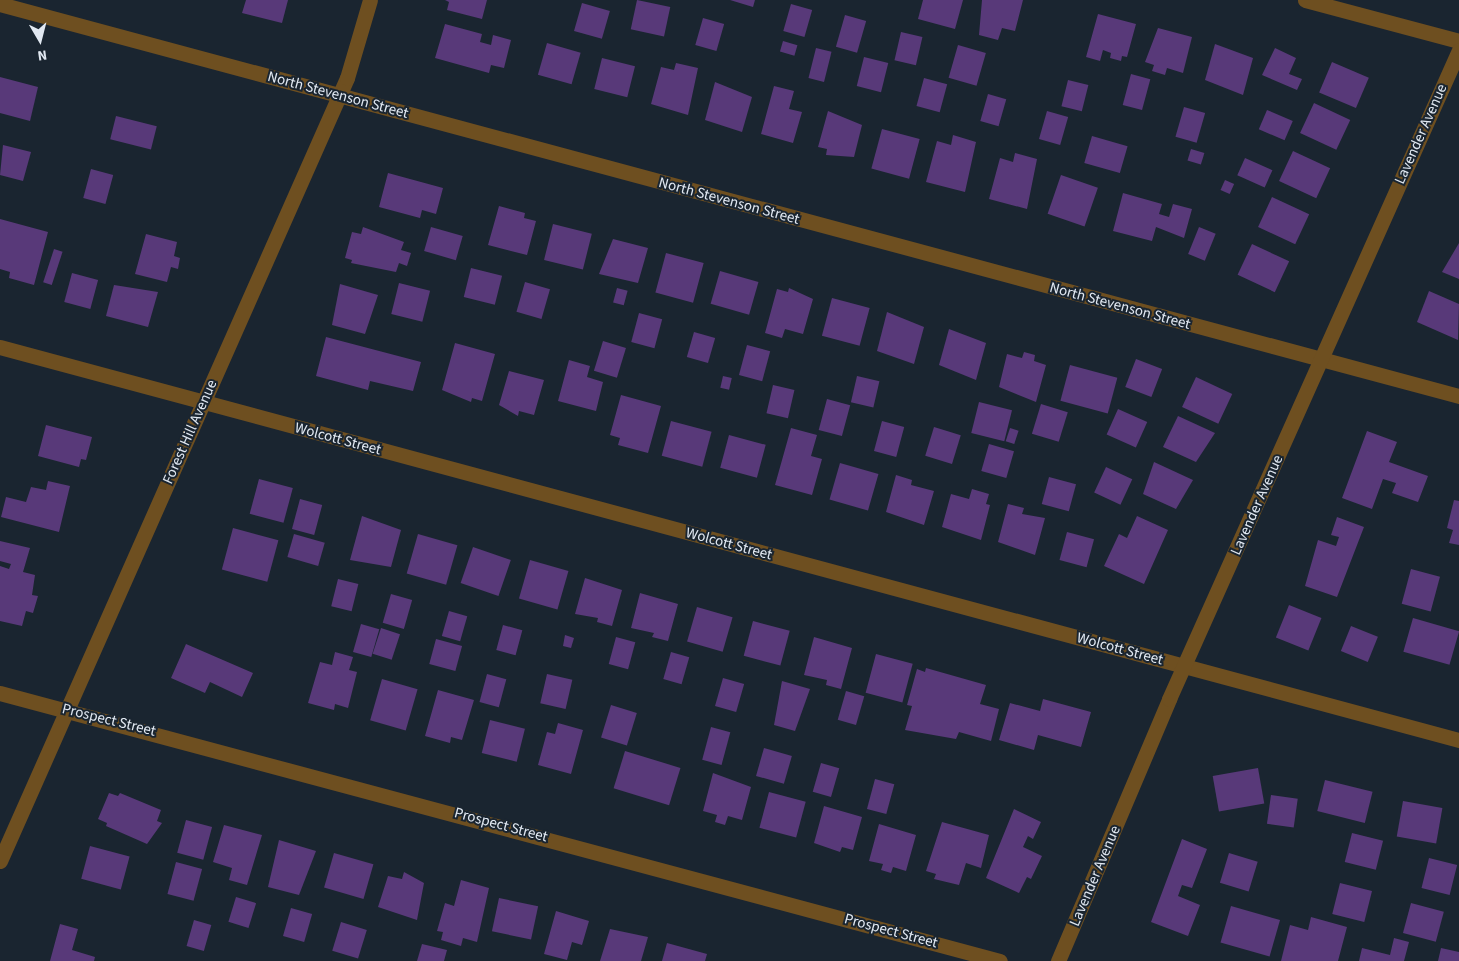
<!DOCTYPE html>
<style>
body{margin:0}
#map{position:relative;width:1459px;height:961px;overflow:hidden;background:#1a2530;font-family:"Source Sans 3",sans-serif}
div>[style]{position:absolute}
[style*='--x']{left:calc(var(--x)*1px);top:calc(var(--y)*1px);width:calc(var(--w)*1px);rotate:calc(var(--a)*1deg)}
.building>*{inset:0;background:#583979;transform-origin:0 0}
.minor>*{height:15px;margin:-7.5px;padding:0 7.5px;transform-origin:7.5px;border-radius:7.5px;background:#6e4f20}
span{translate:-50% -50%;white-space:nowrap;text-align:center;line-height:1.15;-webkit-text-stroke:4px #1a2530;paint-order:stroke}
.street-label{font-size:15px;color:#e1e8f1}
.north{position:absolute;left:15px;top:15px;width:50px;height:50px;-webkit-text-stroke:4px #1a2530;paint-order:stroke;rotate:172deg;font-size:14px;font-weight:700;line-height:20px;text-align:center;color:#e1e8f1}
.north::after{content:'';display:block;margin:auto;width:18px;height:22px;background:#e1e8f1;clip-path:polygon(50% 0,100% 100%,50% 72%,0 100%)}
</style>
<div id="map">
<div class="building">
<i style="clip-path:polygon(246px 0,288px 0,282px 23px,242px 13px)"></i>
<i style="clip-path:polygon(445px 0,487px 0,482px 19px,447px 10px,449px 2px)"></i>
<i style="left:637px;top:0;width:34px;height:30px;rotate:12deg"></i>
<i style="clip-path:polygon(730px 0,755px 0,753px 7px)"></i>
<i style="clip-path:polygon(923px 0,963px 0,955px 29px,918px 19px)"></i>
<i style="clip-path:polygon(982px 0,1023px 0,1015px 31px,1002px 28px,998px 40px,979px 35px)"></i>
<i style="left:582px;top:3px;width:29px;height:29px;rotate:16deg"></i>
<i style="left:791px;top:4px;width:22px;height:28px;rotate:16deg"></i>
<i style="clip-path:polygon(1098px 14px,1136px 24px,1127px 57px,1122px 56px,1121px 61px,1110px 58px,1111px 53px,1103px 50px,1100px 61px,1086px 57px)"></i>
<i style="left:845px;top:15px;width:22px;height:33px;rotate:16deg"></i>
<i style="left:703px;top:18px;width:22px;height:28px;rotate:16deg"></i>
<i style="clip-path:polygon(445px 24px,482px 34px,480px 42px,491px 45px,493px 35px,511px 40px,504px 68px,491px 65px,489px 73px,435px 58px)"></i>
<i style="clip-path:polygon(1158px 28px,1192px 37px,1183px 73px,1167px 68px,1165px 75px,1152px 71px,1154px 65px,1145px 62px)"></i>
<i style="left:901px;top:32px;width:22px;height:29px;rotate:13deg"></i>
<i style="left:783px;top:41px;width:15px;height:11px;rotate:16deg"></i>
<i style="left:547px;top:43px;width:35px;height:33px;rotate:16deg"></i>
<i style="clip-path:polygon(1215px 44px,1253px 58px,1243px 95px,1205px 80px)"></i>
<i style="left:958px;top:45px;width:29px;height:34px;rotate:16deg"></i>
<i style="left:816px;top:48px;width:16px;height:31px;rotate:14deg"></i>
<i style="clip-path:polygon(1275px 48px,1296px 58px,1289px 74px,1302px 79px,1297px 90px,1262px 75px)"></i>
<i style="left:864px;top:57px;width:25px;height:30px;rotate:14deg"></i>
<i style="left:602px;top:58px;width:34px;height:32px;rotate:14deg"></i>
<i style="left:1332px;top:62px;width:40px;height:33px;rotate:23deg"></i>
<i style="clip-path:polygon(676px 63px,698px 68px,688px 115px,651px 104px,661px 67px,674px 70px)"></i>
<i style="left:1131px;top:74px;width:20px;height:32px;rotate:15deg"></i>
<i style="clip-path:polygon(0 77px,38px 87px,30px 121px,0 113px)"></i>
<i style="left:924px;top:78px;width:24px;height:29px;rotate:15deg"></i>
<i style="left:1068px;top:80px;width:21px;height:27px;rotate:14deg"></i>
<i style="clip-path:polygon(715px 82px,752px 97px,742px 132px,705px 120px)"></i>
<i style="clip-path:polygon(774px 86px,794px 91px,789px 109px,802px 112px,793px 143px,761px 134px)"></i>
<i style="left:988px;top:94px;width:19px;height:28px;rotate:16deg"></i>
<i style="left:1314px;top:103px;width:40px;height:33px;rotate:25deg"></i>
<i style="left:1184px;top:107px;width:22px;height:31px;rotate:16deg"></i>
<i style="left:1267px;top:110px;width:28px;height:21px;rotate:23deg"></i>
<i style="clip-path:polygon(828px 111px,862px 125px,854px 157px,826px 155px,827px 149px,818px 147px)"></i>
<i style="left:1047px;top:111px;width:22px;height:29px;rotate:16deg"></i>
<i style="left:116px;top:116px;width:42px;height:24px;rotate:14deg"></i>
<i style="left:882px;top:129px;width:39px;height:41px;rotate:15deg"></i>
<i style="clip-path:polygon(953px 135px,976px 142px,965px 192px,926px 182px,937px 141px,951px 145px)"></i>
<i style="left:1092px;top:136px;width:37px;height:28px;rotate:16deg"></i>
<i style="clip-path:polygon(3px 145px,31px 152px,23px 181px,0 175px)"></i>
<i style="left:1191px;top:149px;width:14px;height:12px;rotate:17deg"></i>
<i style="left:1293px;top:151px;width:41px;height:33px;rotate:25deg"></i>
<i style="clip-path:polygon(1015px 153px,1037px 159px,1027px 209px,989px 199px,1000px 158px,1013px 162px)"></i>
<i style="left:1245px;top:158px;width:30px;height:19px;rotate:24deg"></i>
<i style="left:91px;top:169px;width:23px;height:30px;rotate:15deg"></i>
<i style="clip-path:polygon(388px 173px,443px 188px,436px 214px,422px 210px,420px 218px,379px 207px)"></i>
<i style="left:1061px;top:175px;width:39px;height:41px;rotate:19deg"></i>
<i style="left:1225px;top:180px;width:10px;height:11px;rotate:24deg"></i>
<i style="clip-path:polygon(1123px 193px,1162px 204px,1159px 214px,1169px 217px,1173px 204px,1192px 209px,1184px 238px,1156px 227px,1152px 241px,1113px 231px)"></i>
<i style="left:1272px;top:197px;width:41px;height:33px;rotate:25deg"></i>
<i style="clip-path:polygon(499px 206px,525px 213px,524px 218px,536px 221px,527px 255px,488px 245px)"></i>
<i style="clip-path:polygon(0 219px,48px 232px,34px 285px,9px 278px,10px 272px,0 269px)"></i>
<i style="left:553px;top:224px;width:40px;height:37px;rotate:14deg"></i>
<i style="clip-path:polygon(363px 227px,404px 242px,401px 250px,411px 253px,407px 266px,399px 263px,396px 272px,351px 263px,352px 260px,345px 258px,352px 232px,361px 234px)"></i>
<i style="left:431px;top:227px;width:33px;height:25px;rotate:16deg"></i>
<i style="left:1199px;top:227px;width:18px;height:29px;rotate:22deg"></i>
<i style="clip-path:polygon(146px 234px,177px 242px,174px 256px,180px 258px,178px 269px,171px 267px,167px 282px,135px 274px)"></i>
<i style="clip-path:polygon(613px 239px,648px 248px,638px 283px,599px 274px)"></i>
<i style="clip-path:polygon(1459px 243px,1459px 279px,1442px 272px)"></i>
<i style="left:1252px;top:244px;width:41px;height:34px;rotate:25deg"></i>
<i style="left:54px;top:249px;width:9px;height:35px;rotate:18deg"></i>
<i style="left:666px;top:253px;width:39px;height:41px;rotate:15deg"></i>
<i style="left:471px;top:268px;width:32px;height:30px;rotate:14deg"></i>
<i style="left:720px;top:271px;width:40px;height:34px;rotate:16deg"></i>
<i style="left:72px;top:273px;width:27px;height:30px;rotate:15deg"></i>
<i style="left:525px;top:282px;width:26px;height:31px;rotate:16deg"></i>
<i style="left:399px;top:283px;width:32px;height:32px;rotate:14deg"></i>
<i style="clip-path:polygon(340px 284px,378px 295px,365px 334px,332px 325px)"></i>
<i style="clip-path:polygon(114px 285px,158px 292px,148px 327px,106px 316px)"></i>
<i style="left:617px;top:288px;width:11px;height:15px;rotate:15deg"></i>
<i style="clip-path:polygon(789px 288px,813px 299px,803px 334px,785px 329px,782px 338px,765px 333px,777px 289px,788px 292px)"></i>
<i style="clip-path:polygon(1429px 291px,1459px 304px,1458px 340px,1417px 322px)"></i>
<i style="left:832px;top:298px;width:39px;height:39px;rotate:15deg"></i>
<i style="clip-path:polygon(887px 312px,924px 327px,914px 364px,877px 351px)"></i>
<i style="left:639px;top:313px;width:24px;height:30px;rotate:15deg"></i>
<i style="clip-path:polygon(949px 329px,986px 343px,976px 380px,939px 365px)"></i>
<i style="left:694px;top:332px;width:22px;height:26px;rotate:16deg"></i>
<i style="clip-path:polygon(326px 337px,421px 362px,413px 391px,370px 381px,368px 390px,316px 376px)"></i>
<i style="left:603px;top:341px;width:24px;height:31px;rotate:17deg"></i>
<i style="clip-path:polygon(455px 343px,495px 354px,482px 401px,472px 398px,471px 402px,442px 390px)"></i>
<i style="left:747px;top:345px;width:24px;height:31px;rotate:15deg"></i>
<i style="clip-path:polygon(1024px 352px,1035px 355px,1034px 361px,1046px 365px,1036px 402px,999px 387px,1007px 354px,1022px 358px)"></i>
<i style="left:1136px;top:359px;width:28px;height:30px;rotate:21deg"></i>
<i style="clip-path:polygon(569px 360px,590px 366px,587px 377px,603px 382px,596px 411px,558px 401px)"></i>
<i style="left:1070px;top:365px;width:49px;height:37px;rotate:15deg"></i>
<i style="clip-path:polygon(509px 371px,544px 380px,534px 415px,519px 411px,518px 416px,499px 405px)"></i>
<i style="left:723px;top:376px;width:9px;height:12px;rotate:13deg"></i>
<i style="left:857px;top:376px;width:23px;height:27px;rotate:13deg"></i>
<i style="left:1196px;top:377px;width:40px;height:33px;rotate:25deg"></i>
<i style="left:773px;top:385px;width:22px;height:29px;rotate:13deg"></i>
<i style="clip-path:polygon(621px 395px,661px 406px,648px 453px,618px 445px,620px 438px,610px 435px)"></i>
<i style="left:827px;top:399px;width:24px;height:32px;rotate:15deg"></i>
<i style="left:979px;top:402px;width:34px;height:32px;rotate:14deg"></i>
<i style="left:1041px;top:404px;width:28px;height:31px;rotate:17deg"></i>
<i style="left:1118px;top:409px;width:32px;height:28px;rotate:24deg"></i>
<i style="clip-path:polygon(1178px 416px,1215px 433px,1196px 462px,1163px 447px)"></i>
<i style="left:671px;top:421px;width:42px;height:36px;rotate:15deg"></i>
<i style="left:882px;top:421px;width:23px;height:31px;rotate:15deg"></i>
<i style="clip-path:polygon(46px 425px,92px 437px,86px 460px,81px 459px,79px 467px,38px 456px)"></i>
<i style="left:934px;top:427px;width:28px;height:30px;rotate:17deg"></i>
<i style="clip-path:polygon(791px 428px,817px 435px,811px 456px,822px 459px,812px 495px,775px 485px)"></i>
<i style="left:1010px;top:428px;width:9px;height:14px;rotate:18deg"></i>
<i style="clip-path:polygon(1367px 431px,1397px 442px,1389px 462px,1428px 476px,1418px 502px,1392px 493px,1396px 483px,1383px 479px,1372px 509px,1342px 498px)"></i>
<i style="left:729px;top:435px;width:38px;height:34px;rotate:15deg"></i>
<i style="left:989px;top:444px;width:26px;height:28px;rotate:16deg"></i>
<i style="clip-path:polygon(1154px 462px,1193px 480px,1176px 509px,1143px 494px)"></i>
<i style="left:840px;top:463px;width:40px;height:38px;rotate:16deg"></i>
<i style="left:1106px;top:467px;width:29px;height:28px;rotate:25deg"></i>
<i style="clip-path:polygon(896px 475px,912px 480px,911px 485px,934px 491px,924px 525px,886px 512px)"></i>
<i style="left:1049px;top:477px;width:28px;height:28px;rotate:15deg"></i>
<i style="left:259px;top:479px;width:35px;height:36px;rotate:15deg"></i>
<i style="clip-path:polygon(48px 481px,70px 486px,59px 532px,1px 517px,6px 497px,26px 502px,31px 487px,46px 490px)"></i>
<i style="clip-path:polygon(972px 489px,989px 494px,986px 504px,990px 505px,981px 540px,942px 527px,951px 494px,969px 499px)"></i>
<i style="left:300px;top:499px;width:23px;height:31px;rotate:15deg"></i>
<i style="clip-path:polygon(1454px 500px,1459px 501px,1459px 545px,1449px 543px,1453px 530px,1447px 528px)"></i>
<i style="clip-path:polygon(1008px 504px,1024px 508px,1022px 514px,1045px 518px,1035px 555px,998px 542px)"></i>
<i style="clip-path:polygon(362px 516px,401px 530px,391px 567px,350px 560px)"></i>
<i style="clip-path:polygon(1137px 516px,1168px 530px,1144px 584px,1104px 566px,1119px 534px,1127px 538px)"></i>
<i style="clip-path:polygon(1337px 517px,1364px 527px,1337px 597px,1305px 586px,1318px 540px,1336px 546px,1339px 537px,1331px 535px)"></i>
<i style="left:233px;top:528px;width:47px;height:43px;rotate:15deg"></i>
<i style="left:1067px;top:532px;width:28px;height:29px;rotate:15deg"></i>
<i style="left:294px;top:534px;width:32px;height:24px;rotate:16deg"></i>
<i style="left:418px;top:534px;width:41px;height:41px;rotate:16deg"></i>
<i style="clip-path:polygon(0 541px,30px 548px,23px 572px,35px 575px,32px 595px,38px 596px,33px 613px,26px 611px,22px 626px,0 621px,0 566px,9px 569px,11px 564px,0 561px)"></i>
<i style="left:473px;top:547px;width:40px;height:38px;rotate:19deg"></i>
<i style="left:530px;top:560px;width:40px;height:40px;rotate:16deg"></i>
<i style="left:1411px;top:569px;width:30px;height:36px;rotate:15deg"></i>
<i style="clip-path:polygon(585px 578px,622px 590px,612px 626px,597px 622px,598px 618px,575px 614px)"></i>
<i style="left:338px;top:579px;width:21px;height:28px;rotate:14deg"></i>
<i style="clip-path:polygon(640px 593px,678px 604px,668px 641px,652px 637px,654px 633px,631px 628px)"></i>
<i style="left:391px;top:594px;width:22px;height:30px;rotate:16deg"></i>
<i style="left:1289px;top:605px;width:35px;height:35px;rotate:22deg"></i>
<i style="left:697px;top:607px;width:37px;height:36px;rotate:16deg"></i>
<i style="left:449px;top:611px;width:19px;height:26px;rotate:16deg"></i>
<i style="left:1413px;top:618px;width:48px;height:35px;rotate:16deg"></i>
<i style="left:753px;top:621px;width:38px;height:36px;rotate:15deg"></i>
<i style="left:361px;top:624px;width:19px;height:29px;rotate:16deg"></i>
<i style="left:503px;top:625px;width:20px;height:26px;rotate:15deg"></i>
<i style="left:1351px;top:626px;width:29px;height:27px;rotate:22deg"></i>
<i style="left:381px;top:628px;width:20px;height:27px;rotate:18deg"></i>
<i style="clip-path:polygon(565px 635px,574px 638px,571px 648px,563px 646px)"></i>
<i style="left:616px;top:637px;width:20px;height:28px;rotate:15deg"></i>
<i style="clip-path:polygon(814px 637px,852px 648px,841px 689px,826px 685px,827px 680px,804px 675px)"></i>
<i style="left:436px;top:639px;width:27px;height:26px;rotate:15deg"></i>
<i style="clip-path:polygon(186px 644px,253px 673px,242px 697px,210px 682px,205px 693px,171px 678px)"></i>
<i style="clip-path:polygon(335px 652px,353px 657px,349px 670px,357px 672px,348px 708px,335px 704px,334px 710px,308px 703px,320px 662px,332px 665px)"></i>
<i style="left:671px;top:652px;width:19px;height:28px;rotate:16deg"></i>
<i style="left:876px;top:654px;width:38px;height:40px;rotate:15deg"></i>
<i style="clip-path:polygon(926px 668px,986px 685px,980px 704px,999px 709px,991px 741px,959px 732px,956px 739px,905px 730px,912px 706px,907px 705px,917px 669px,925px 672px)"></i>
<i style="left:487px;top:674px;width:20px;height:29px;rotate:15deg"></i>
<i style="left:547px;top:674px;width:26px;height:30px;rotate:13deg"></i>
<i style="left:723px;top:678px;width:22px;height:29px;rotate:16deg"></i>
<i style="left:382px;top:679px;width:37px;height:43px;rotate:16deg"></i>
<i style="clip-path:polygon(782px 681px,810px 689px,795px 731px,774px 725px)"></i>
<i style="clip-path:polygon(438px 690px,474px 700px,462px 740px,451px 737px,450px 743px,425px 736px)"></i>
<i style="left:846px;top:691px;width:19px;height:30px;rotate:16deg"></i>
<i style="clip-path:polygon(1043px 699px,1091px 712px,1081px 747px,1038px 735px,1034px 750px,999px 740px,1010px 703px,1040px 711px)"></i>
<i style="left:611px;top:705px;width:27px;height:34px;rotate:17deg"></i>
<i style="left:490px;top:720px;width:36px;height:34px;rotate:14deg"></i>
<i style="clip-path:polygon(558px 723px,583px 730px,571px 774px,538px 765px,547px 732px,555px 734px)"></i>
<i style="left:711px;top:727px;width:20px;height:34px;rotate:15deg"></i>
<i style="left:764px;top:748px;width:29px;height:29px;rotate:16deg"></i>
<i style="left:625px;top:751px;width:58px;height:39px;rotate:17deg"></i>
<i style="left:821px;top:763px;width:19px;height:30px;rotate:16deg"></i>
<i style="left:1258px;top:768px;width:36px;height:46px;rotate:80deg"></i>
<i style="clip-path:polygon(713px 773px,751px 787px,742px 820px,728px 816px,725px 825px,715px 822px,717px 815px,703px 811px)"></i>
<i style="left:875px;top:779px;width:20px;height:31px;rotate:15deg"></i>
<i style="left:1325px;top:780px;width:49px;height:32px;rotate:14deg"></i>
<i style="left:769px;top:792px;width:38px;height:37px;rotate:15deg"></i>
<i style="clip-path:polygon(109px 793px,118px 796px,120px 793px,161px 810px,157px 821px,162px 823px,147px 844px,106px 826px,107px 823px,98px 819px)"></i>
<i style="left:1271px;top:795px;width:27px;height:29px;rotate:8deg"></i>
<i style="left:1403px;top:801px;width:40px;height:36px;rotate:10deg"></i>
<i style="clip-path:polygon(824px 806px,862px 817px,853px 850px,842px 847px,840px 852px,814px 843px)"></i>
<i style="clip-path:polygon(1014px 809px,1041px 822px,1033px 839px,1028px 836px,1023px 847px,1042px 856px,1031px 879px,1027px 877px,1019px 893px,986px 878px)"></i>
<i style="left:186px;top:820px;width:27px;height:34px;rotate:15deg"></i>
<i style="clip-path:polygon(942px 822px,989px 835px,981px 868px,966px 863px,959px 885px,934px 879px,936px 874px,926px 871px)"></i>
<i style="clip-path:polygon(879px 824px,916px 835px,906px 871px,893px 867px,891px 873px,881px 870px,883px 864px,869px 861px)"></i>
<i style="clip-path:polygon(224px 825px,262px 835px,247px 885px,229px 880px,232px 868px,213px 862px)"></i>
<i style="left:1352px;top:833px;width:32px;height:30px;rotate:14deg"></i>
<i style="clip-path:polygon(1182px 839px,1207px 849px,1192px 888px,1182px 885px,1178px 896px,1200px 905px,1188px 936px,1151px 922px)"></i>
<i style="clip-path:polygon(279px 840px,316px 851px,299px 895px,268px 887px)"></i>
<i style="left:90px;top:846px;width:41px;height:34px;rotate:15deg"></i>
<i style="left:334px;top:853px;width:41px;height:36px;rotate:16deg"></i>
<i style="left:1229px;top:853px;width:30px;height:31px;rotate:17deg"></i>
<i style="left:1429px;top:858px;width:29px;height:31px;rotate:14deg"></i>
<i style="left:176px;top:862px;width:27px;height:33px;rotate:15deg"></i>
<i style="clip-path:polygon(404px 872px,424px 883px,417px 920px,378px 907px,388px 876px,402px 879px)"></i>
<i style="clip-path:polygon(461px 880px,489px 888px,477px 942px,463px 938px,461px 946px,441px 940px,443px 932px,437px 931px,445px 903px,454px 906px)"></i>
<i style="left:1340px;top:883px;width:33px;height:32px;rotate:14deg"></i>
<i style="left:236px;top:897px;width:21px;height:26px;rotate:17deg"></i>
<i style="left:499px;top:898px;width:40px;height:34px;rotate:12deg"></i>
<i style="left:1411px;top:903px;width:34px;height:31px;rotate:15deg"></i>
<i style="left:1231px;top:906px;width:51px;height:38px;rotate:16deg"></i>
<i style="left:291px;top:908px;width:22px;height:29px;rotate:16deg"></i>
<i style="clip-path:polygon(556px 911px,589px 921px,582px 945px,572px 942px,567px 960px,544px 954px)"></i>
<i style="clip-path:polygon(1311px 917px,1347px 927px,1338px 961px,1281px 961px,1290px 925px,1308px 930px)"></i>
<i style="left:194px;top:920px;width:18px;height:27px;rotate:16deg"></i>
<i style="left:341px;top:922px;width:27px;height:30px;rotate:17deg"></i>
<i style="clip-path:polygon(60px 924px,78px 929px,72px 950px,95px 957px,94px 961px,50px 961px)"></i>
<i style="clip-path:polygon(610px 929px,648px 937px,641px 961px,600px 961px)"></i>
<i style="clip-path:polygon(1394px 938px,1409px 942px,1404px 961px,1359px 961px,1362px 948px,1390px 955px)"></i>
<i style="clip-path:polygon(667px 943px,707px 954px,705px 961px,662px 961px)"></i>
<i style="clip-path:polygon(422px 944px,447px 950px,444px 961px,417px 961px)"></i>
<i style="clip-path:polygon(1441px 948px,1459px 952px,1459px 961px,1438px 961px)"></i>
</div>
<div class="minor">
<i style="--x:1305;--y:0;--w:159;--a:14.9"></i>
<i style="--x:0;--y:4;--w:1511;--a:15.04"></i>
<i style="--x:0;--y:347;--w:1511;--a:15.08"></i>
<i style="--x:0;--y:693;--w:1035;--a:15"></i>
<i style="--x:0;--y:861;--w:856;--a:-66.1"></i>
<i style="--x:347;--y:78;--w:81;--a:-73.6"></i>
<i style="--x:1058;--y:961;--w:285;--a:-67"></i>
<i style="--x:1169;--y:699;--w:711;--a:-65.92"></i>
</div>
<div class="street-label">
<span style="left:338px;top:95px;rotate:15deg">North Stevenson Street</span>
<span style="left:1421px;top:134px;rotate:-66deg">Lavender Avenue</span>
<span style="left:729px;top:201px;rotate:15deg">North Stevenson Street</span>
<span style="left:1120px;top:306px;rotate:15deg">North Stevenson Street</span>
<span style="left:190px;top:432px;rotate:-66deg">Forest Hill Avenue</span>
<span style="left:338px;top:439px;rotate:15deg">Wolcott Street</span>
<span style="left:1257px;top:505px;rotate:-66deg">Lavender Avenue</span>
<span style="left:729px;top:544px;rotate:15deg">Wolcott Street</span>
<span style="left:1120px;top:649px;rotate:15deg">Wolcott Street</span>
<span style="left:109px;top:720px;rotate:14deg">Prospect Street</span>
<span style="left:501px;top:825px;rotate:15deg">Prospect Street</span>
<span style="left:1095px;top:876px;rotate:-67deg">Lavender Avenue</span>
<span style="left:891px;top:931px;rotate:15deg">Prospect Street</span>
</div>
<div class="north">N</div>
</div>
